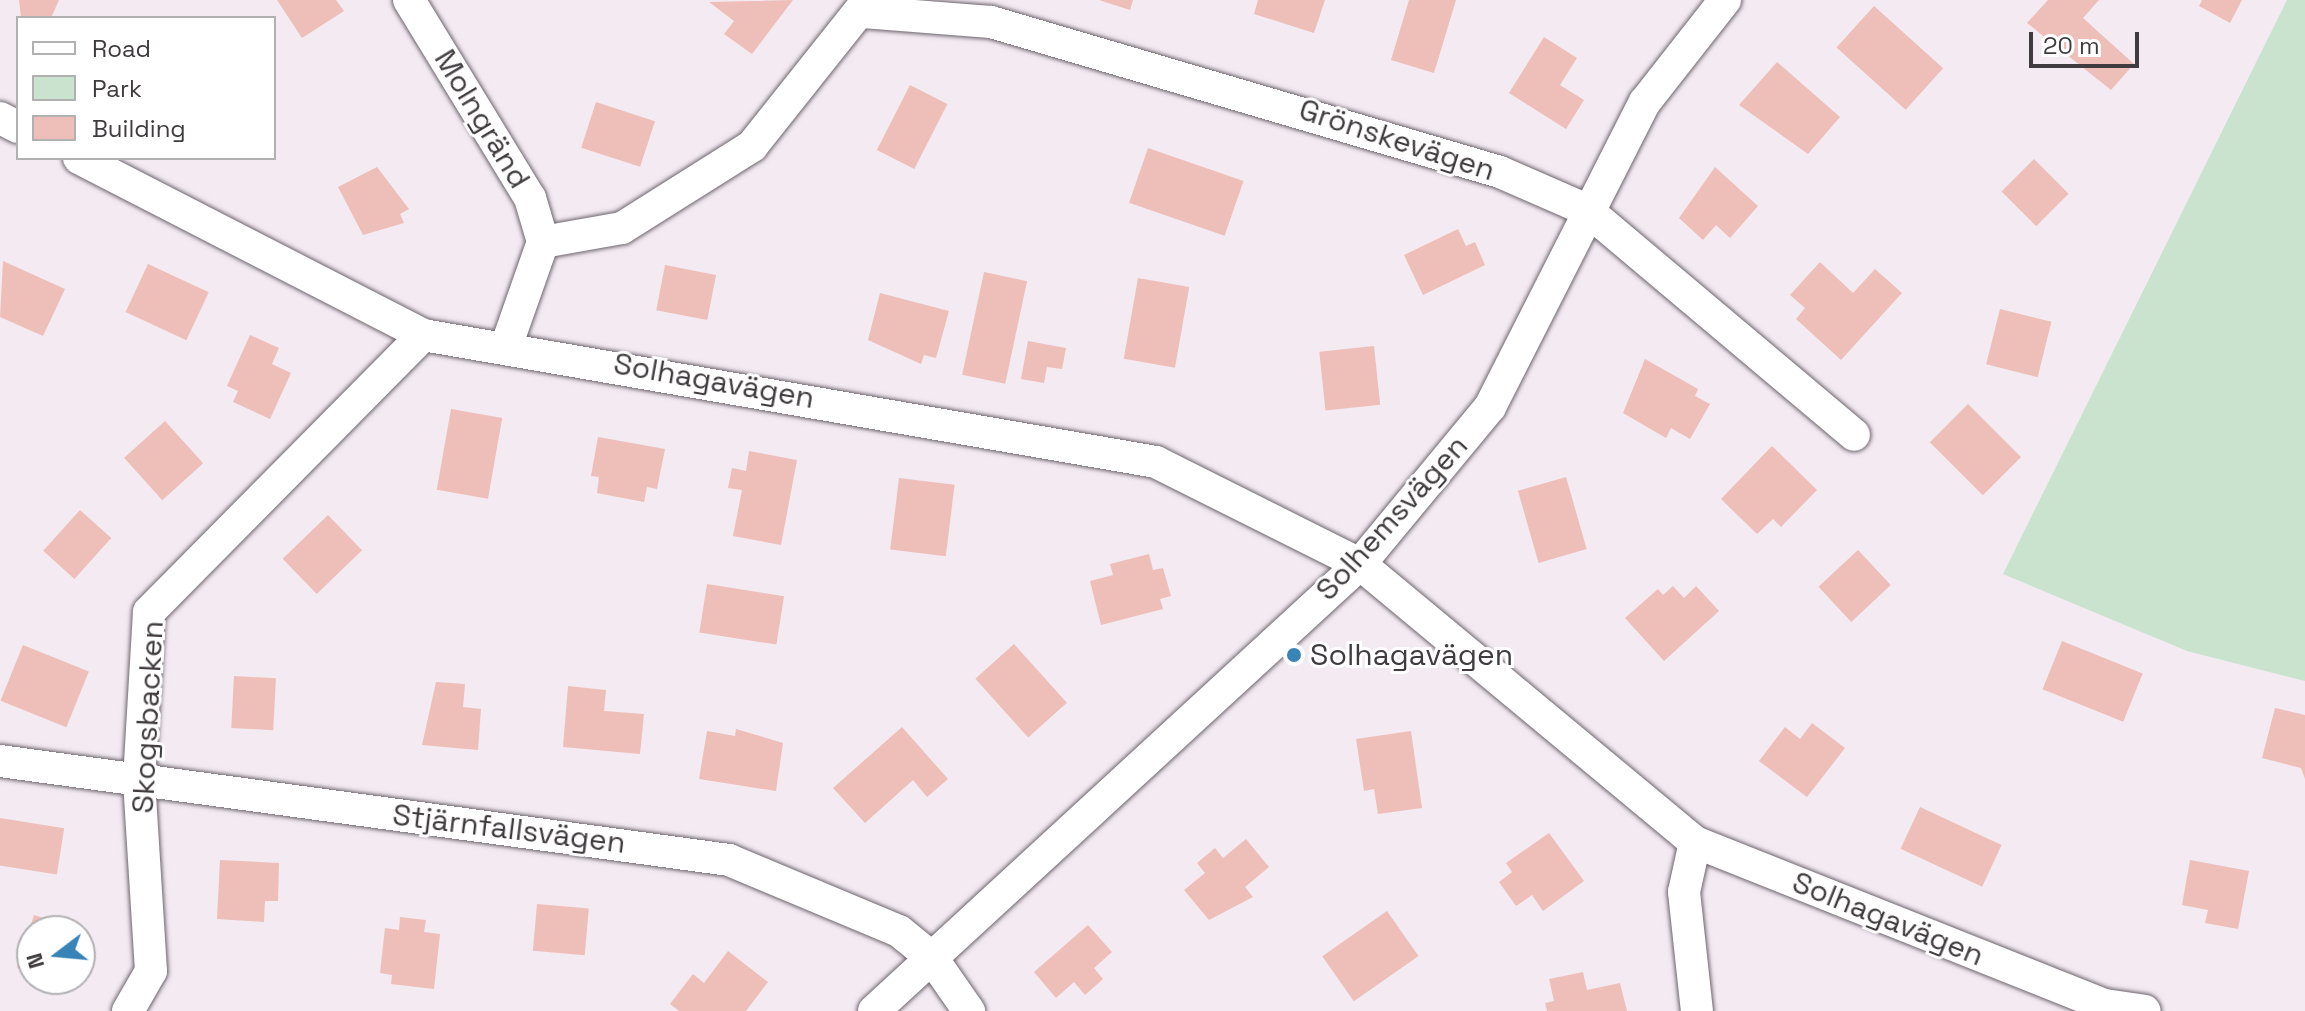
<!DOCTYPE html>
<meta charset="utf-8">
<style>
body{margin:0}
#map{position:relative;width:2305px;height:1011px;overflow:hidden;background:#f3eaf2;font-family:"Space Grotesk",sans-serif}
div>[style]{position:absolute}
[style*='--x']{left:calc(var(--x)*1px);top:calc(var(--y)*1px);width:calc(var(--w)*1px);rotate:calc(var(--a)*1deg)}
.green>*{inset:0;background:#c9e3ce}
.building>*{inset:0;background:#eebfb9;transform-origin:0 0}
.roads{filter:drop-shadow(0 0 2px #6d656c) drop-shadow(0 0 2px #6d656c)}
.street>*{height:32px;margin:-16px;padding:0 16px;transform-origin:16px;border-radius:16px;background:#fff}
.dots>*{width:22px;height:22px;translate:-50% -50%;box-sizing:border-box;border:4px solid #fff;border-radius:50%}
span{translate:-50% -50%;white-space:nowrap;text-align:center;line-height:1.15;-webkit-text-stroke:6px #fff;paint-order:stroke}
.street-label{font-size:30px;color:#3f3b3e}
.poi-label{font-size:30px;color:#3f3b3e}
.left{translate:0 -50%;text-align:left}
.legend{position:absolute;left:16px;top:16px;width:260px;height:144px;box-sizing:border-box;background:#fff;border:2px solid #b2b1b2;margin:0;padding:10px 14px;list-style:none;font-size:24px;color:#3f3b3e}
.legend li{display:flex;align-items:center;gap:16px;height:40px}
.legend b{width:40px;border:2px solid #b2b1b2}
.north{position:absolute;left:16px;top:915px;width:80px;height:80px;box-sizing:border-box;background:#fff;border:2px solid #b2b1b2;border-radius:50%;rotate:254deg;font-size:22px;font-weight:700;line-height:32px;text-align:center;color:#3f3b3e}
.north::after{content:'';display:block;margin:auto;width:28px;height:36px;background:#3984b7;clip-path:polygon(50% 0,100% 100%,50% 72%,0 100%)}
.scale{position:absolute;left:2029px;top:32px;width:110px;height:36px;box-sizing:border-box;border:4px solid #3f3b3e;border-top:0;padding-left:10px;font-size:24px;line-height:28px;white-space:nowrap;color:#3f3b3e;-webkit-text-stroke:6px #fff;paint-order:stroke}
</style>
<div id="map">
<div class="green">
<i style="clip-path:polygon(2287px 0,2305px 0,2305px 681px,2187px 651px,2003px 574px)"></i>
</div>
<div class="building">
<i style="clip-path:polygon(19px 0,59px 0,51px 18px,21px 18px)"></i>
<i style="clip-path:polygon(277px 0,336px 0,344px 11px,302px 38px)"></i>
<i style="clip-path:polygon(793px 0,752px 54px,724px 34px,734px 21px,709px 2px)"></i>
<i style="clip-path:polygon(1099px 0,1133px 0,1130px 10px)"></i>
<i style="clip-path:polygon(1258px 0,1325px 0,1314px 33px,1254px 14px)"></i>
<i style="clip-path:polygon(1409px 0,1456px 0,1434px 73px,1391px 60px)"></i>
<i style="clip-path:polygon(2048px 0,2099px 0,2083px 18px,2134px 64px,2111px 90px,2027px 23px)"></i>
<i style="clip-path:polygon(2202px 0,2242px 0,2230px 23px,2199px 6px)"></i>
<i style="left:1874px;top:6px;width:93px;height:56px;rotate:42deg"></i>
<i style="clip-path:polygon(1544px 37px,1577px 58px,1560px 85px,1584px 100px,1566px 129px,1509px 93px)"></i>
<i style="clip-path:polygon(1777px 62px,1840px 117px,1808px 154px,1739px 105px)"></i>
<i style="left:910px;top:85px;width:42px;height:73px;rotate:27deg"></i>
<i style="left:596px;top:102px;width:62px;height:48px;rotate:18deg"></i>
<i style="left:1148px;top:148px;width:101px;height:58px;rotate:19deg"></i>
<i style="left:2034px;top:159px;width:49px;height:46px;rotate:45deg"></i>
<i style="clip-path:polygon(377px 167px,409px 209px,400px 214px,404px 223px,363px 235px,338px 187px)"></i>
<i style="clip-path:polygon(1715px 167px,1758px 206px,1730px 238px,1716px 225px,1703px 240px,1679px 218px)"></i>
<i style="clip-path:polygon(1458px 229px,1466px 246px,1475px 242px,1485px 265px,1423px 295px,1404px 255px)"></i>
<i style="clip-path:polygon(3px 261px,65px 289px,43px 336px,0 317px)"></i>
<i style="clip-path:polygon(1820px 262px,1853px 293px,1875px 269px,1902px 293px,1841px 360px,1796px 319px,1805px 308px,1790px 295px)"></i>
<i style="left:148px;top:264px;width:67px;height:53px;rotate:25deg"></i>
<i style="left:665px;top:265px;width:52px;height:46px;rotate:11deg"></i>
<i style="left:984px;top:272px;width:44px;height:105px;rotate:12deg"></i>
<i style="left:1138px;top:278px;width:52px;height:82px;rotate:10deg"></i>
<i style="clip-path:polygon(880px 293px,949px 311px,936px 358px,924px 355px,921px 364px,868px 340px)"></i>
<i style="left:2000px;top:309px;width:53px;height:57px;rotate:14deg"></i>
<i style="clip-path:polygon(250px 335px,279px 348px,272px 364px,291px 373px,270px 419px,233px 402px,238px 391px,227px 386px)"></i>
<i style="clip-path:polygon(1028px 341px,1066px 348px,1062px 369px,1047px 367px,1044px 383px,1021px 379px)"></i>
<i style="left:1374px;top:346px;width:59px;height:55px;rotate:84deg"></i>
<i style="clip-path:polygon(1645px 359px,1698px 389px,1695px 396px,1710px 404px,1690px 439px,1671px 428px,1666px 438px,1623px 413px)"></i>
<i style="left:1968px;top:404px;width:75px;height:54px;rotate:45deg"></i>
<i style="left:451px;top:409px;width:52px;height:82px;rotate:10deg"></i>
<i style="left:165px;top:421px;width:57px;height:55px;rotate:48deg"></i>
<i style="clip-path:polygon(598px 437px,665px 449px,657px 489px,647px 487px,644px 502px,597px 493px,599px 477px,591px 476px)"></i>
<i style="clip-path:polygon(1772px 446px,1817px 490px,1781px 527px,1773px 519px,1757px 534px,1721px 499px)"></i>
<i style="clip-path:polygon(749px 451px,797px 460px,781px 545px,733px 536px,742px 490px,728px 488px,732px 468px,746px 471px)"></i>
<i style="left:1566px;top:477px;width:75px;height:50px;rotate:74deg"></i>
<i style="left:899px;top:478px;width:56px;height:72px;rotate:7deg"></i>
<i style="left:80px;top:510px;width:42px;height:55px;rotate:42deg"></i>
<i style="left:328px;top:515px;width:49px;height:63px;rotate:46deg"></i>
<i style="left:1858px;top:550px;width:48px;height:54px;rotate:47deg"></i>
<i style="clip-path:polygon(1149px 554px,1153px 570px,1163px 568px,1171px 596px,1160px 599px,1163px 609px,1101px 625px,1090px 581px,1113px 575px,1110px 564px)"></i>
<i style="left:707px;top:584px;width:78px;height:49px;rotate:9deg"></i>
<i style="clip-path:polygon(1673px 586px,1684px 598px,1696px 586px,1719px 611px,1664px 661px,1625px 618px,1658px 589px,1663px 595px)"></i>
<i style="left:2062px;top:641px;width:87px;height:52px;rotate:22deg"></i>
<i style="left:1014px;top:644px;width:79px;height:52px;rotate:48deg"></i>
<i style="left:23px;top:645px;width:71px;height:60px;rotate:22deg"></i>
<i style="left:234px;top:676px;width:42px;height:52px;rotate:3deg"></i>
<i style="clip-path:polygon(436px 682px,465px 684px,463px 707px,481px 709px,478px 750px,422px 745px)"></i>
<i style="clip-path:polygon(568px 686px,606px 690px,604px 711px,644px 714px,640px 754px,563px 747px)"></i>
<i style="clip-path:polygon(2275px 708px,2305px 715px,2305px 779px,2301px 768px,2262px 758px)"></i>
<i style="clip-path:polygon(1812px 723px,1845px 748px,1807px 797px,1759px 761px,1785px 727px,1800px 739px)"></i>
<i style="clip-path:polygon(902px 727px,948px 779px,927px 797px,913px 780px,865px 823px,833px 788px)"></i>
<i style="clip-path:polygon(736px 729px,783px 743px,776px 791px,699px 779px,707px 731px,735px 736px)"></i>
<i style="clip-path:polygon(1411px 731px,1422px 808px,1378px 814px,1374px 789px,1364px 791px,1356px 739px)"></i>
<i style="left:1920px;top:807px;width:90px;height:46px;rotate:25deg"></i>
<i style="left:0;top:818px;width:65px;height:47px;rotate:9deg"></i>
<i style="clip-path:polygon(1549px 833px,1584px 881px,1543px 911px,1532px 895px,1516px 906px,1499px 882px,1512px 872px,1506px 863px)"></i>
<i style="clip-path:polygon(1246px 839px,1269px 867px,1245px 887px,1253px 897px,1209px 920px,1184px 890px,1205px 873px,1197px 863px,1215px 848px,1223px 858px)"></i>
<i style="clip-path:polygon(220px 860px,279px 863px,278px 901px,265px 901px,264px 922px,217px 919px)"></i>
<i style="clip-path:polygon(2190px 860px,2249px 871px,2238px 929px,2205px 923px,2208px 910px,2182px 905px)"></i>
<i style="left:537px;top:904px;width:52px;height:47px;rotate:5deg"></i>
<i style="left:1387px;top:911px;width:55px;height:79px;rotate:55deg"></i>
<i style="clip-path:polygon(34px 915px,74px 928px,32px 931px,32px 973px,17px 968px)"></i>
<i style="clip-path:polygon(400px 917px,426px 920px,424px 932px,440px 934px,434px 989px,391px 984px,392px 975px,380px 973px,385px 928px,399px 930px)"></i>
<i style="clip-path:polygon(1088px 925px,1112px 952px,1094px 968px,1103px 979px,1085px 995px,1074px 982px,1056px 998px,1034px 972px)"></i>
<i style="clip-path:polygon(728px 951px,768px 982px,746px 1011px,679px 1011px,670px 1004px,693px 974px,704px 983px)"></i>
<i style="clip-path:polygon(1583px 972px,1587px 990px,1620px 983px,1627px 1011px,1547px 1011px,1545px 1003px,1554px 1001px,1549px 979px)"></i>
</div>
<div class="roads">
<div class="street">
<i style="--x:409;--y:0;--w:232;--a:58.6"></i>
<i style="--x:530;--y:198;--w:46;--a:73.5"></i>
<i style="--x:863;--y:12;--w:128;--a:4.5"></i>
<i style="--x:991;--y:22;--w:531;--a:16.42"></i>
<i style="--x:1500;--y:172;--w:95;--a:23.6"></i>
<i style="--x:1587;--y:210;--w:349;--a:40.1"></i>
<i style="--x:0;--y:118;--w:20;--a:27"></i>
<i style="--x:79;--y:158;--w:387;--a:27.2"></i>
<i style="--x:423;--y:335;--w:744;--a:9.83"></i>
<i style="--x:1156;--y:462;--w:228;--a:26.6"></i>
<i style="--x:1360;--y:564;--w:435;--a:39.7"></i>
<i style="--x:1695;--y:842;--w:441;--a:21.7"></i>
<i style="--x:2105;--y:1005;--w:40;--a:8.5"></i>
<i style="--x:507;--y:344;--w:108;--a:-70.6"></i>
<i style="--x:543;--y:242;--w:80;--a:-10"></i>
<i style="--x:622;--y:228;--w:154;--a:-32.2"></i>
<i style="--x:752;--y:146;--w:186;--a:-51.5"></i>
<i style="--x:0;--y:761;--w:736;--a:7.73"></i>
<i style="--x:729;--y:860;--w:184;--a:22.7"></i>
<i style="--x:899;--y:931;--w:43;--a:39.3"></i>
<i style="--x:932;--y:958;--w:65;--a:55.1"></i>
<i style="--x:1695;--y:842;--w:51;--a:102.4"></i>
<i style="--x:1684;--y:892;--w:120;--a:83.8"></i>
<i style="--x:128;--y:1011;--w:46;--a:-60.1"></i>
<i style="--x:151;--y:971;--w:191;--a:-93.6"></i>
<i style="--x:139;--y:780;--w:168;--a:-86.6"></i>
<i style="--x:149;--y:612;--w:390;--a:-45.3"></i>
<i style="--x:874;--y:1011;--w:660;--a:-42.61"></i>
<i style="--x:1360;--y:564;--w:204;--a:-50.4"></i>
<i style="--x:1490;--y:407;--w:342;--a:-63.1"></i>
<i style="--x:1645;--y:102;--w:130;--a:-51.9"></i>
</div>
</div>
<div class="dots">
<i style="left:1294px;top:655px;background:#3984b7"></i>
</div>
<div class="street-label">
<span style="left:482px;top:119px;rotate:59deg">Molngränd</span>
<span style="left:1397px;top:140px;rotate:18deg">Grönskevägen</span>
<span style="left:714px;top:381px;rotate:10deg">Solhagavägen</span>
<span style="left:1392px;top:518px;rotate:-48deg">Solhemsvägen</span>
<span style="left:148px;top:717px;rotate:-87deg">Skogsbacken</span>
<span style="left:509px;top:829px;rotate:7deg">Stjärnfallsvägen</span>
<span style="left:1888px;top:919px;rotate:22deg">Solhagavägen</span>
</div>
<div class="poi-label">
<span class="left" style="left:1310px;top:655px">Solhagavägen</span>
</div>
<ul class="legend">
<li><b style="height:10px;background:#fff"></b>Road</li>
<li><b style="height:22px;background:#c9e3ce"></b>Park</li>
<li><b style="height:22px;background:#eebfb9"></b>Building</li>
</ul>
<div class="north">N</div>
<div class="scale">20 m</div>
</div>
